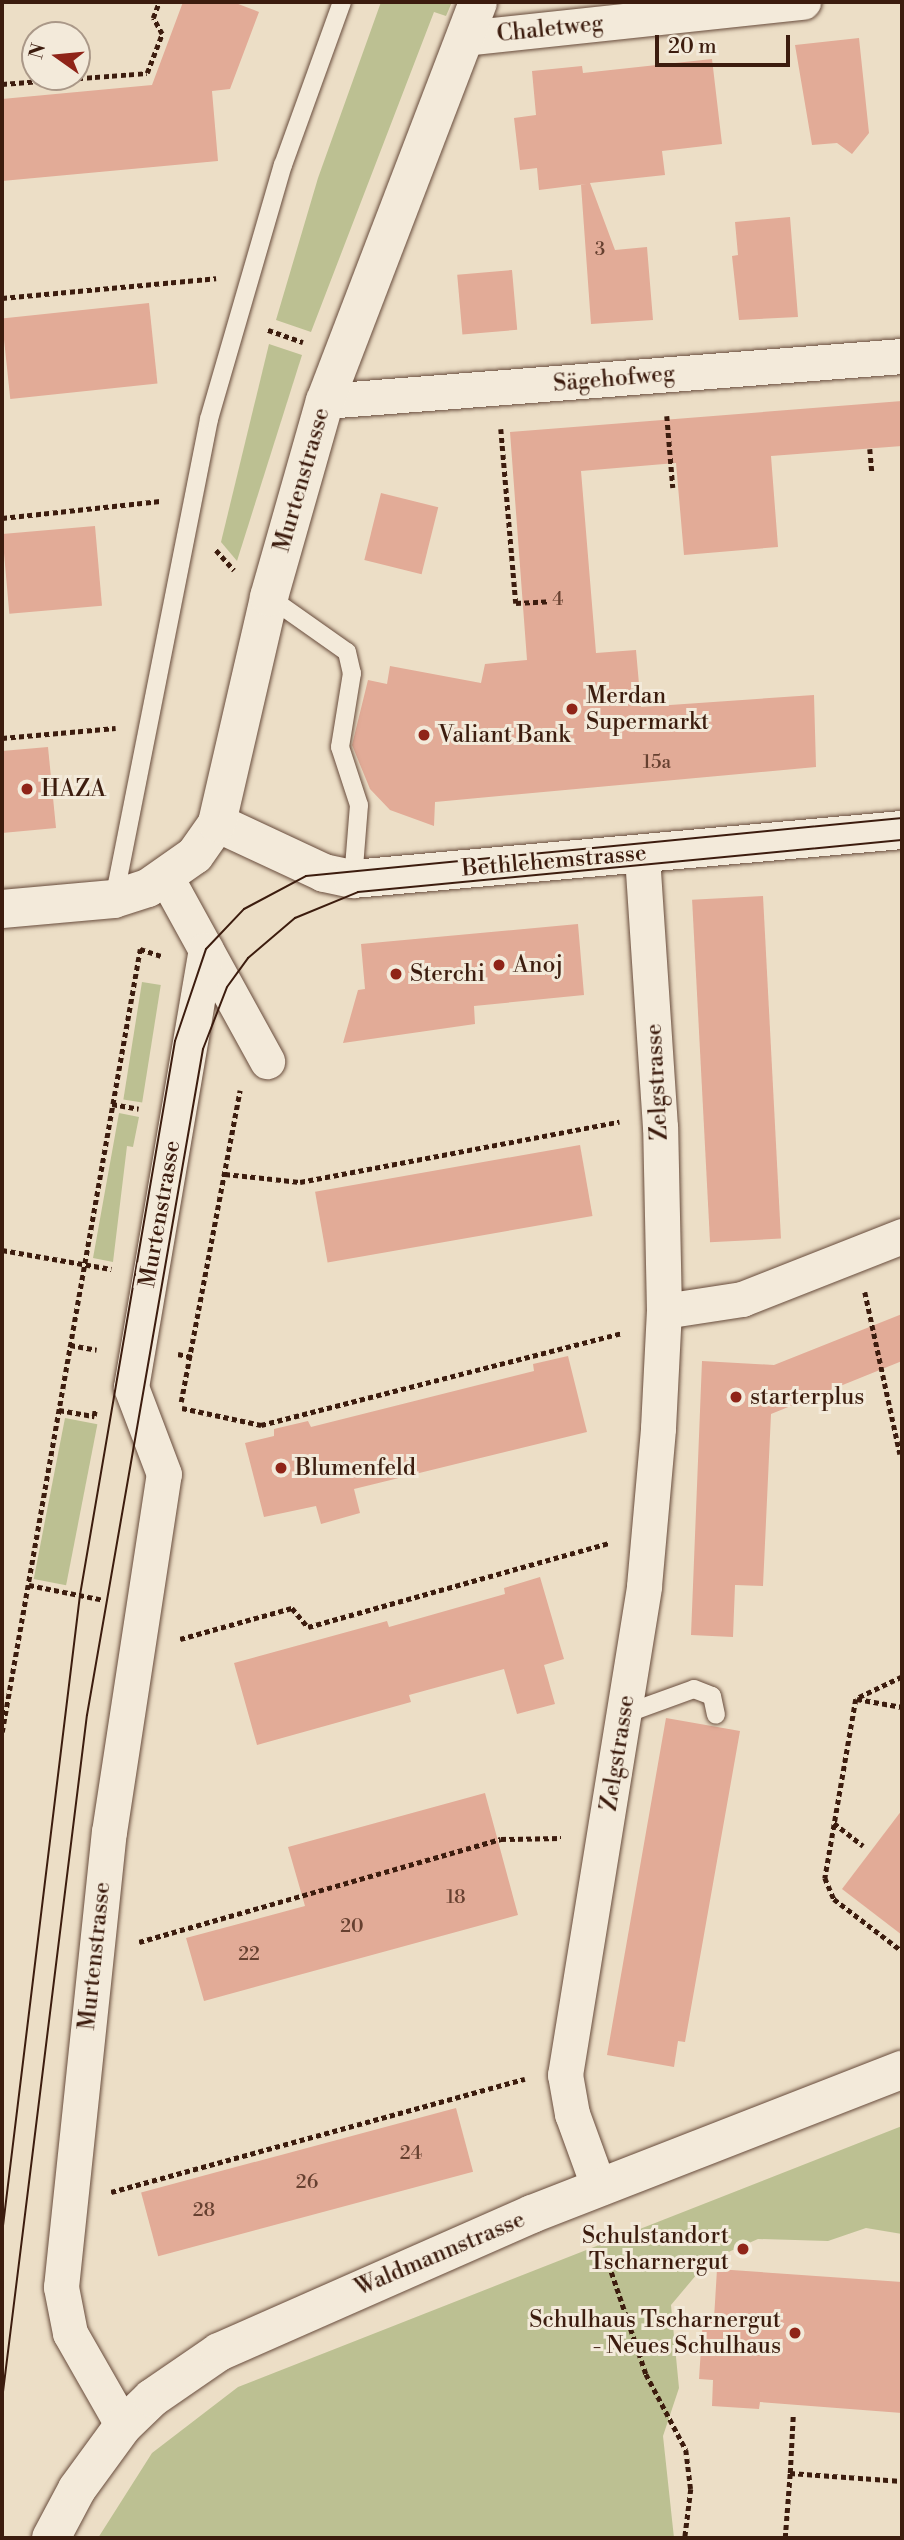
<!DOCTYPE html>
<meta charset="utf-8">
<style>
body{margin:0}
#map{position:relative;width:904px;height:2540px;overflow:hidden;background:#ecdec6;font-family:"Libre Bodoni",serif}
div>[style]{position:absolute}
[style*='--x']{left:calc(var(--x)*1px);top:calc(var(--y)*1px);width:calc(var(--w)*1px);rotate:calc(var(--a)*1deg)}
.green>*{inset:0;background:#bcc092;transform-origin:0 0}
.building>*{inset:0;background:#e2ab97;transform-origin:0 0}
.path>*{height:4.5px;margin-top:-2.25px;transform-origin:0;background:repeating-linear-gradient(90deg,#3c1c0e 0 5px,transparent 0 8.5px)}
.roads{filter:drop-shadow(0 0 2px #684c3c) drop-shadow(0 0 2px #684c3c)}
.lane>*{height:18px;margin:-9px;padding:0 9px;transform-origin:9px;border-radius:9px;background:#f3eada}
.street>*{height:35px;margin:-17.5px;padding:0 17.5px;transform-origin:17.5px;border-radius:17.5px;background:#f3eada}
.secondary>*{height:38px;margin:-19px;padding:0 19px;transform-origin:19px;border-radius:19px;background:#f3eada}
.tram>*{height:2px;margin:-1px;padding:0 1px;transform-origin:1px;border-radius:1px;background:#3c1c0e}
.dots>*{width:19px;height:19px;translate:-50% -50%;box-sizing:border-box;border:4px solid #f3eada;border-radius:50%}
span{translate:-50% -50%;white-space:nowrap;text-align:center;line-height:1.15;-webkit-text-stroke:6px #f3eada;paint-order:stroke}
.number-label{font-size:19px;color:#664030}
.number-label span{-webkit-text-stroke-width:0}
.street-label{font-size:23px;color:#3c1c0e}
.poi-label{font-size:23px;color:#3c1c0e}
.left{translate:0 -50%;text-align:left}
.right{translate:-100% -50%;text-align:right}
.frame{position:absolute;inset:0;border:4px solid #3c1c0e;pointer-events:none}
.north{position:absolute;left:21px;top:21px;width:70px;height:70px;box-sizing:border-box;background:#f3eada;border:2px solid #aa9888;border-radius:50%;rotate:285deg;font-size:19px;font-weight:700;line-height:28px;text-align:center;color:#3c1c0e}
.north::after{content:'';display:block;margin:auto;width:24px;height:32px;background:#8f2418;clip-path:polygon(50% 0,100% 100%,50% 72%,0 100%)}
.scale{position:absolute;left:655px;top:35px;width:135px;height:32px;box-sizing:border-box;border:4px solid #3c1c0e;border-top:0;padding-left:9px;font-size:21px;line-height:24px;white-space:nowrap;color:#3c1c0e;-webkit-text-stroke:5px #f3eada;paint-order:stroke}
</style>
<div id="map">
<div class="green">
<i style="clip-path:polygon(381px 2px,452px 2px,446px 16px,434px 12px,311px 332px,276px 320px,318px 178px)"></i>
<i style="clip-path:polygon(269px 344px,302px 355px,237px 561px,221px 542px)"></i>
<i style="left:142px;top:982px;width:19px;height:119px;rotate:9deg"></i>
<i style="clip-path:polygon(119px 1113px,139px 1117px,133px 1147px,127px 1146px,113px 1262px,93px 1258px)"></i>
<i style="left:65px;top:1418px;width:33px;height:164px;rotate:11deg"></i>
<i style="clip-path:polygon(902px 2126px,902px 2234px,866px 2228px,828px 2241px,758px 2239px,708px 2261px,671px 2305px,679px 2388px,663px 2436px,674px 2538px,98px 2538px,152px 2453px,238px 2387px)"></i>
</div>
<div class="building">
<i style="clip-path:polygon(183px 2px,233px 2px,259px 12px,230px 89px,212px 91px,218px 161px,2px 181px,2px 99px,152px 85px)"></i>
<i style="clip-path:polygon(859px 38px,869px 133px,852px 154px,837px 143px,812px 145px,795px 45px)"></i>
<i style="clip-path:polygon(712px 59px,722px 144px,662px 151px,665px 175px,590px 183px,615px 250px,647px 247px,653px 320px,591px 324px,581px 185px,587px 184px,539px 190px,537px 168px,520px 170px,514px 118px,536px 115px,532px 71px,582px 66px,583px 73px)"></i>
<i style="clip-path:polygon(790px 217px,798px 317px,739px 320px,732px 256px,738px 255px,735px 222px)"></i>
<i style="left:512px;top:270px;width:60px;height:55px;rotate:85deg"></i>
<i style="left:149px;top:303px;width:81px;height:148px;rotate:84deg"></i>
<i style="clip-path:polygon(902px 401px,902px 446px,771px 456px,778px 547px,684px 555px,676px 463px,581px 471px,596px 653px,636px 650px,641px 707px,814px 695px,816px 767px,435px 802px,434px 826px,390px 810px,370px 789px,352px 745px,368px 680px,387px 684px,390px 666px,481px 683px,485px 664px,527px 660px,510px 432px)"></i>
<i style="left:381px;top:493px;width:59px;height:69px;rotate:14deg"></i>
<i style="left:95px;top:526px;width:80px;height:93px;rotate:85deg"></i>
<i style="clip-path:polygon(48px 747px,56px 828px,2px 833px,2px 751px)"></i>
<i style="left:763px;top:896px;width:343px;height:71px;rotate:87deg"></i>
<i style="clip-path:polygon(578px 924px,584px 995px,474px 1006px,475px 1024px,343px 1043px,358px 990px,365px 989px,361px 944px)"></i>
<i style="left:580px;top:1145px;width:72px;height:269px;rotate:80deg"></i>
<i style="clip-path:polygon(902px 1314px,902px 1361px,771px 1414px,763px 1586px,735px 1585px,733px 1637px,691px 1635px,702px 1361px,774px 1365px)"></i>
<i style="clip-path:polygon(568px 1356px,587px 1432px,354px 1489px,360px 1513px,321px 1524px,316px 1506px,264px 1517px,245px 1443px,274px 1436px,274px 1429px,308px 1421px,311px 1427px,534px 1371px,533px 1364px)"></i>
<i style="clip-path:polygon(540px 1577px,564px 1659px,544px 1665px,555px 1704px,517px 1714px,504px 1669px,409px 1695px,411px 1702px,257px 1745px,234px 1663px,387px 1621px,389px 1627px,505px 1594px,504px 1588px)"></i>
<i style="clip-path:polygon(666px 1718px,740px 1731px,685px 2042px,678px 2041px,674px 2067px,607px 2055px)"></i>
<i style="clip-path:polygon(485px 1793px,518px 1915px,204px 2001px,186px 1938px,305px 1906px,288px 1847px)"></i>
<i style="clip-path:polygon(902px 1810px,902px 1935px,842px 1889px)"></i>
<i style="left:456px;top:2108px;width:66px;height:326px;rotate:75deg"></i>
<i style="clip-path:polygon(717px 2269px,902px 2282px,902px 2413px,760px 2402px,759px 2409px,712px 2406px,713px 2380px,699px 2379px,703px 2318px,714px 2319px)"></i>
</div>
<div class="path">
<i style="--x:2;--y:84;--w:145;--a:-4.3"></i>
<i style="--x:147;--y:73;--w:42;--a:-69"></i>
<i style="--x:162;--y:34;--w:18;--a:-119"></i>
<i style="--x:153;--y:18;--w:17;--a:-69"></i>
<i style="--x:2;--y:298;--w:215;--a:-5.3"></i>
<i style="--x:268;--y:330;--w:37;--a:19"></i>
<i style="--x:667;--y:416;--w:72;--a:85.2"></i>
<i style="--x:501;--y:429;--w:175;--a:85.1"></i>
<i style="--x:516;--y:603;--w:34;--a:-3"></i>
<i style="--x:870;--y:449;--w:22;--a:85"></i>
<i style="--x:2;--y:518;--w:159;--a:-6.1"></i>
<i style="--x:216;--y:550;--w:27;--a:48"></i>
<i style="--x:2;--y:738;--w:114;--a:-5"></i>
<i style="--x:112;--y:1104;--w:27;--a:10"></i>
<i style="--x:225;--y:1174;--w:75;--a:6.1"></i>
<i style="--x:300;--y:1182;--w:325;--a:-10.7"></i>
<i style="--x:2;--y:1250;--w:111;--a:9.9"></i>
<i style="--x:865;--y:1292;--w:166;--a:77.8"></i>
<i style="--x:70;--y:1345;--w:27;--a:10"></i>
<i style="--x:178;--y:1354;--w:14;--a:12"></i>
<i style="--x:181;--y:1402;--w:317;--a:-79.3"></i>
<i style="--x:182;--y:1408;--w:81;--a:12.1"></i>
<i style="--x:261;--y:1425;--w:373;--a:-14.3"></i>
<i style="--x:59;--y:1410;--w:36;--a:10"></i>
<i style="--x:94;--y:1416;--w:6;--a:-81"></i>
<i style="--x:29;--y:1585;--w:76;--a:11.3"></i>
<i style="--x:180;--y:1639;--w:116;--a:-15.5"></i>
<i style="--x:292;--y:1608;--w:25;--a:50"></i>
<i style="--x:308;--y:1627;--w:312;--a:-15.6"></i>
<i style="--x:902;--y:1677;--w:51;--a:154.4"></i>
<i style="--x:856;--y:1699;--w:182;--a:99.8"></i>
<i style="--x:825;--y:1878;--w:23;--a:67"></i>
<i style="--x:834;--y:1899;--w:86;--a:37.4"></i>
<i style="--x:857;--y:1699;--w:46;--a:10.1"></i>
<i style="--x:2;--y:1732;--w:795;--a:-80"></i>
<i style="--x:140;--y:949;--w:22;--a:18"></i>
<i style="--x:834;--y:1823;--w:37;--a:38"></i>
<i style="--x:139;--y:1942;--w:376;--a:-15.9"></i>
<i style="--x:501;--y:1839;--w:60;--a:-1"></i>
<i style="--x:111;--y:2192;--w:429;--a:-15.3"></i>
<i style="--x:598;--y:2232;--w:150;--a:71.3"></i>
<i style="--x:646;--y:2374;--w:86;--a:62.2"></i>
<i style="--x:686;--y:2450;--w:39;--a:83"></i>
<i style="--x:691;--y:2489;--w:49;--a:97"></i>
<i style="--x:790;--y:2473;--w:57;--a:-87"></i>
<i style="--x:785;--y:2538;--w:65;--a:-85.6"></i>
<i style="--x:790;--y:2473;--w:112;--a:4.1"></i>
</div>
<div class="roads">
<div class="lane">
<i style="--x:269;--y:597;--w:95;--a:35.2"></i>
<i style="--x:347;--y:652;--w:22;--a:77"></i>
<i style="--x:352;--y:673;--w:75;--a:99.2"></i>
<i style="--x:340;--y:747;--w:61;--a:71.9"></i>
<i style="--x:359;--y:805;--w:74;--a:94.6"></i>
<i style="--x:114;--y:899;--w:489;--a:-78.8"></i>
<i style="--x:209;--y:419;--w:265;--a:-73.8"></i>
<i style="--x:283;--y:165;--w:173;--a:-70.1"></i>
<i style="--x:625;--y:1714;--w:73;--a:-19.9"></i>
<i style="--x:694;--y:1689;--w:19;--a:21"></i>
<i style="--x:712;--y:1696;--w:19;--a:78"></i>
</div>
<div class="street">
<i style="--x:464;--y:38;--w:341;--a:-6.1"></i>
<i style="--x:325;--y:401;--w:579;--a:-4.46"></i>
<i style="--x:167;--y:879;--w:208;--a:61.2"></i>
<i style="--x:664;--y:1311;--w:79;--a:-8.7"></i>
<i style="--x:742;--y:1299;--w:172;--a:-21.5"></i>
<i style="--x:599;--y:2188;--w:79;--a:-110"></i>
<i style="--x:572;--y:2114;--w:40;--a:-100"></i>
<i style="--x:565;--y:2075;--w:495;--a:-80.8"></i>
<i style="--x:644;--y:1586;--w:159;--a:-84.9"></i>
<i style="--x:658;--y:1428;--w:117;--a:-87.1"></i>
<i style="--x:664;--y:1311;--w:184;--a:-91.2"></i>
<i style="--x:660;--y:1127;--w:274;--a:-93.8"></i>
<i style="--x:123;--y:2426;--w:107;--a:-119.7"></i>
<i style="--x:70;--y:2333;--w:47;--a:-101.1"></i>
<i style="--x:61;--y:2287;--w:458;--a:-84"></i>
<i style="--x:109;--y:1832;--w:362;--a:-81.3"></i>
<i style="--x:164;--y:1474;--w:93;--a:-110.8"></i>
<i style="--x:131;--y:1387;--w:444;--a:-80.3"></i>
</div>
<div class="secondary">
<i style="--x:217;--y:823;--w:118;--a:25"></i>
<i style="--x:324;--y:873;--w:30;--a:12"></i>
<i style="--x:353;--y:879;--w:551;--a:-5.1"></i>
<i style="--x:2;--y:909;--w:112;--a:-5.1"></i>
<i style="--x:114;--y:899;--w:36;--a:-18"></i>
<i style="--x:148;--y:888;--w:57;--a:-35.1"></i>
<i style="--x:195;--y:855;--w:39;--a:-55"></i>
<i style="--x:217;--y:823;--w:232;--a:-77"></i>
<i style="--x:269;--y:597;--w:204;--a:-74.1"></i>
<i style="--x:325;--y:401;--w:427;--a:-69"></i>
<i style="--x:51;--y:2538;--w:55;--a:-62"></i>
<i style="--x:77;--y:2489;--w:78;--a:-53.9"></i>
<i style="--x:123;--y:2426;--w:40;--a:-44"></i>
<i style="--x:152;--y:2398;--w:81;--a:-34.5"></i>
<i style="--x:219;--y:2352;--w:342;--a:-23.8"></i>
<i style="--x:532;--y:2214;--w:397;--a:-21.3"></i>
</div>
</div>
<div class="tram">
<i style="--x:2;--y:2234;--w:644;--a:-83.04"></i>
<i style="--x:80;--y:1595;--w:562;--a:-80.27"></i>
<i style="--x:175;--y:1041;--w:97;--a:-71.4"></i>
<i style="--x:206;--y:949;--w:55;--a:-46.5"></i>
<i style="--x:244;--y:909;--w:70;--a:-28"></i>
<i style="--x:306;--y:876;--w:599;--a:-5.56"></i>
<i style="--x:2;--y:2400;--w:690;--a:-82.93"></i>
<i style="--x:87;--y:1715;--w:676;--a:-80.12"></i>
<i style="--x:203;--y:1049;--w:66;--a:-68.8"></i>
<i style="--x:227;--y:987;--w:36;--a:-54"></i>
<i style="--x:248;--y:958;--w:62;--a:-40.4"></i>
<i style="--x:295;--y:918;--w:68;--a:-22.4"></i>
<i style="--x:358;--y:892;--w:546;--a:-5.46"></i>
</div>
<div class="dots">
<i style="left:572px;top:709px;background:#8f2418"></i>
<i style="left:424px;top:735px;background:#8f2418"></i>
<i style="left:27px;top:789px;background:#8f2418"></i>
<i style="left:499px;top:965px;background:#8f2418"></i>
<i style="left:396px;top:974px;background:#8f2418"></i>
<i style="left:736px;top:1397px;background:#8f2418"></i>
<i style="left:281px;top:1468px;background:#8f2418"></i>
<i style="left:743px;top:2249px;background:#8f2418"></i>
<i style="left:795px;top:2333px;background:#8f2418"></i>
</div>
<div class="number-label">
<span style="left:600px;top:250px">3</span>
<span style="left:558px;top:600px">4</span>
<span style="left:657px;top:763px">15a</span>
<span style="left:456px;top:1898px">18</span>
<span style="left:352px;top:1927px">20</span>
<span style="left:249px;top:1955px">22</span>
<span style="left:411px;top:2154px">24</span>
<span style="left:307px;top:2183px">26</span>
<span style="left:204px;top:2211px">28</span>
</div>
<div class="street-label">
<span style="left:550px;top:29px;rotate:-6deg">Chaletweg</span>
<span style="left:614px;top:379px;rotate:-5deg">Sägehofweg</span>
<span style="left:302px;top:480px;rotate:-74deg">Murtenstrasse</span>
<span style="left:554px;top:861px;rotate:-5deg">Bethlehemstrasse</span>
<span style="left:657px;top:1082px;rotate:-93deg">Zelgstrasse</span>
<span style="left:160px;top:1214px;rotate:-80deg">Murtenstrasse</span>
<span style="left:618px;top:1753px;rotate:-81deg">Zelgstrasse</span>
<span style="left:95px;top:1956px;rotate:-84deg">Murtenstrasse</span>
<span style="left:440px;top:2254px;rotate:-23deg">Waldmannstrasse</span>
</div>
<div class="poi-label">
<span class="left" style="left:586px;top:709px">Merdan<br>Supermarkt</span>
<span class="left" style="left:438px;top:735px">Valiant Bank</span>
<span class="left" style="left:41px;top:789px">HAZA</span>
<span class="left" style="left:513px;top:965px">Anoj</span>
<span class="left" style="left:410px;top:974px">Sterchi</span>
<span class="left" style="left:750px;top:1397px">starterplus</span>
<span class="left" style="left:295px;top:1468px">Blumenfeld</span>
<span class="right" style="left:729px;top:2249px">Schulstandort<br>Tscharnergut</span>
<span class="right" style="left:781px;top:2333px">Schulhaus Tscharnergut<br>- Neues Schulhaus</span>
</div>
<div class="frame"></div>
<div class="north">N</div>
<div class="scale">20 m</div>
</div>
